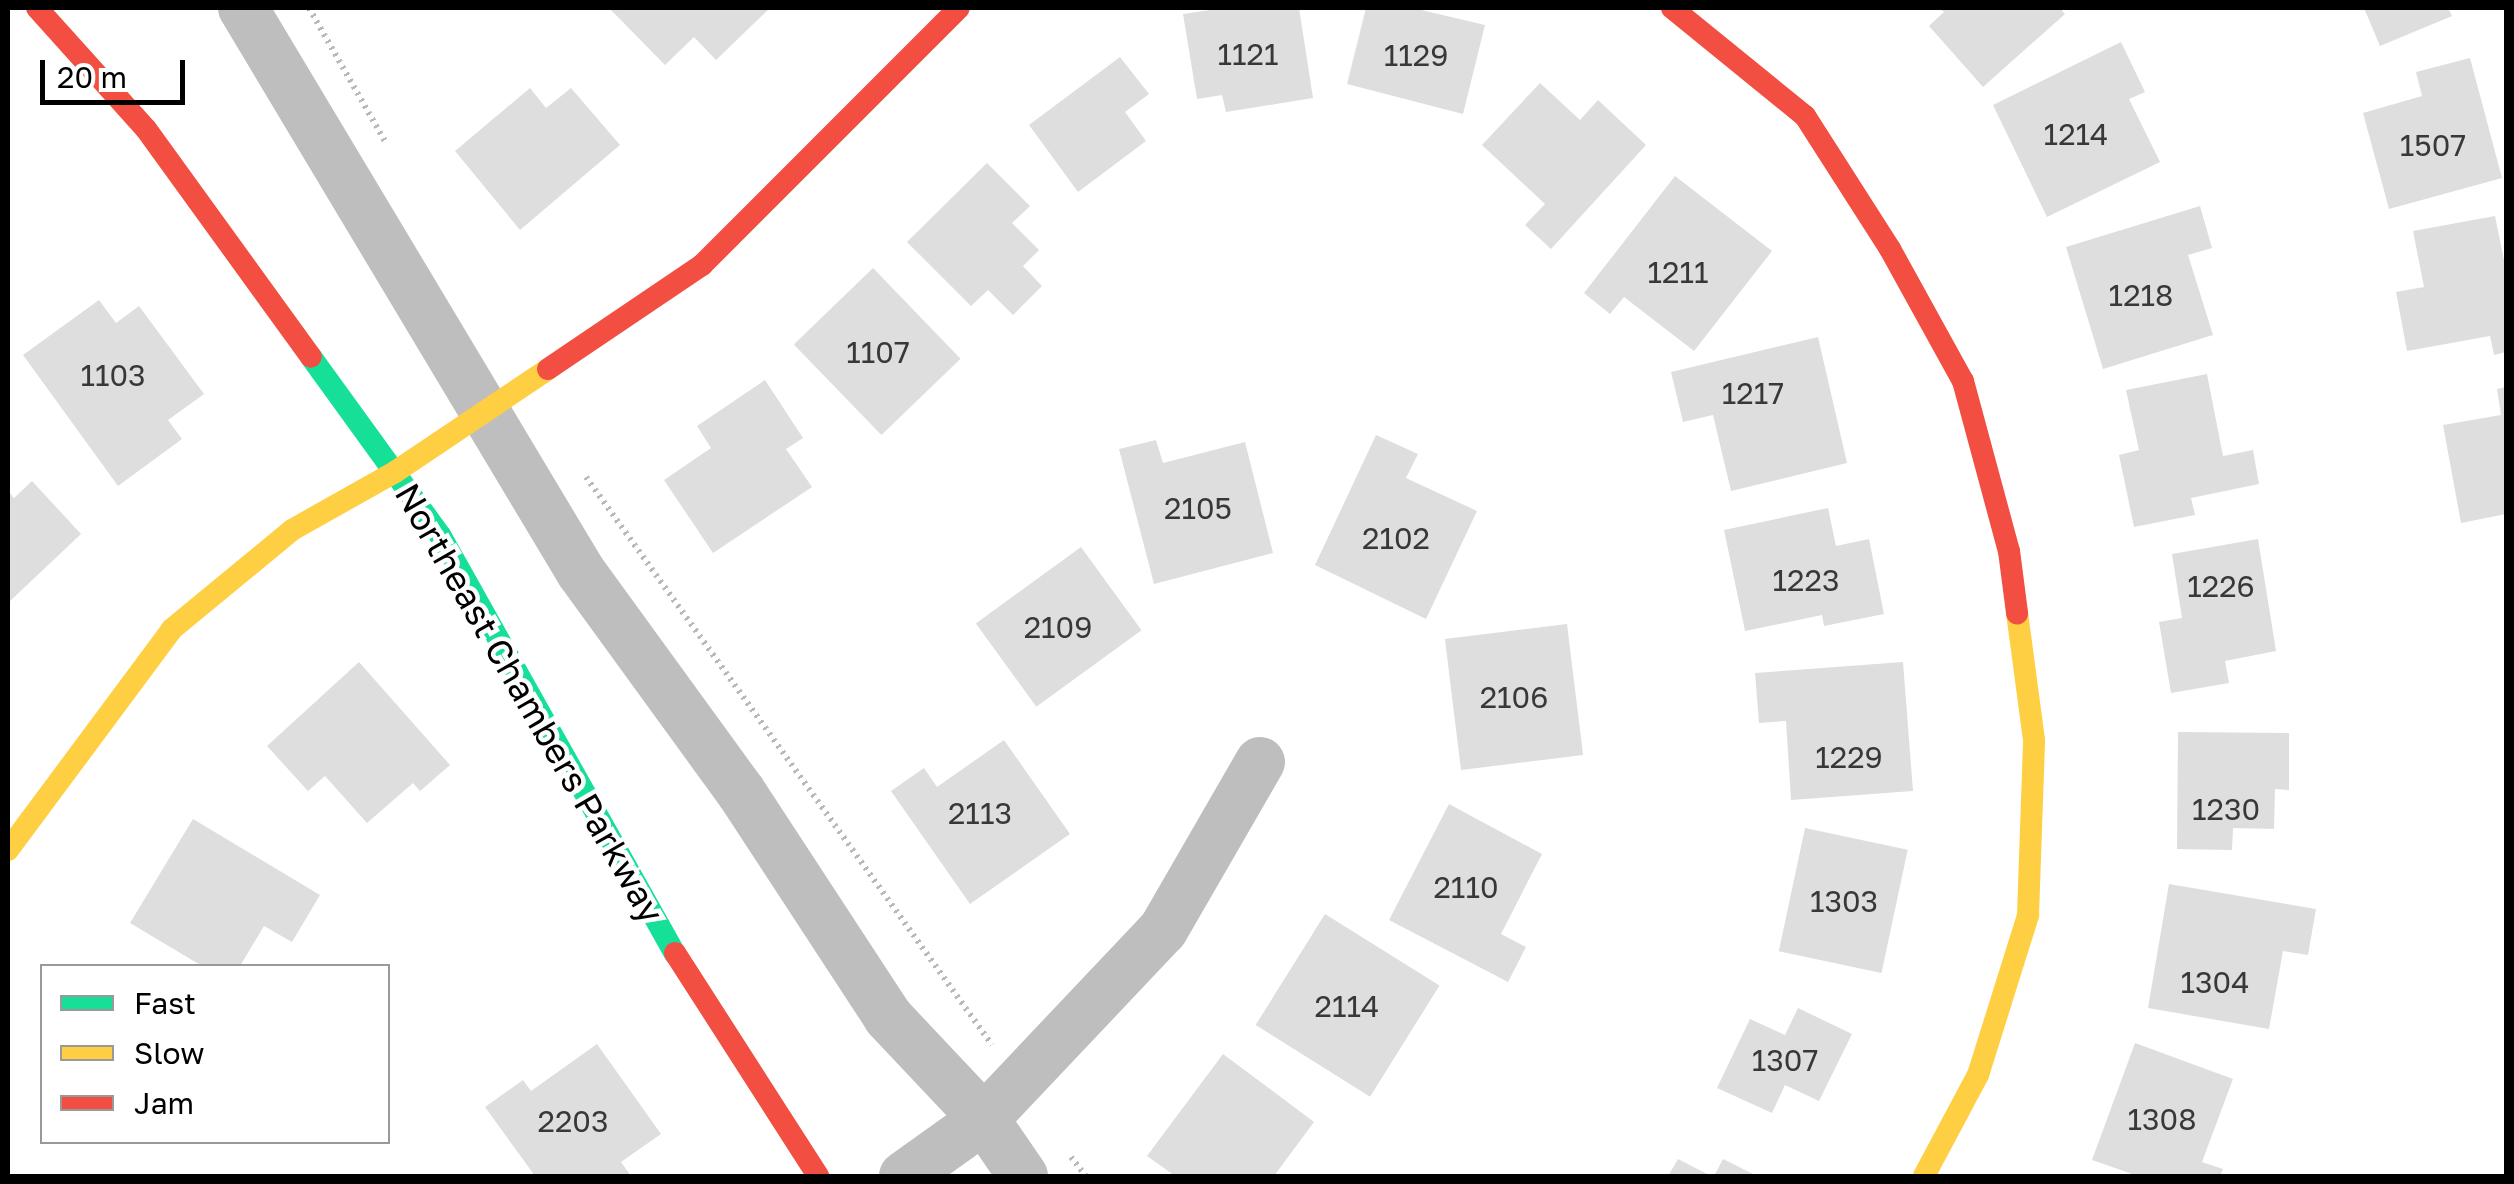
<!DOCTYPE html>
<style>
body{margin:0}
#map{position:relative;width:2514px;height:1184px;overflow:hidden;background:#fff;font-family:"Golos Text",sans-serif}
div>[style]{position:absolute}
[style*='--x']{left:calc(var(--x)*1px);top:calc(var(--y)*1px);width:calc(var(--w)*1px);rotate:calc(var(--a)*1deg)}
.building>*{inset:0;background:#dedede;transform-origin:0 0}
.path>*{height:6px;margin-top:-3px;transform-origin:0;background:repeating-linear-gradient(90deg,#b9b9b9 0 2.5px,transparent 0 7.5px)}
.street>*{height:50px;margin:-25px;padding:0 25px;transform-origin:25px;border-radius:25px;background:#bebebe}
.fast>*{height:22px;margin:-11px;padding:0 11px;transform-origin:11px;border-radius:11px;background:#16e098}
.slow>*{height:22px;margin:-11px;padding:0 11px;transform-origin:11px;border-radius:11px;background:#ffcf43}
.jam>*{height:22px;margin:-11px;padding:0 11px;transform-origin:11px;border-radius:11px;background:#f24e42}
span{translate:-50% -50%;white-space:nowrap;text-align:center;line-height:1.15;-webkit-text-stroke:9px #fff;paint-order:stroke}
.number-label{font-size:30px;color:#383838}
.number-label span{-webkit-text-stroke-width:0}
.street-label{font-size:35px;color:#000}
.frame{position:absolute;inset:0;border:10px solid #000;pointer-events:none}
.legend{position:absolute;left:40px;top:964px;width:350px;height:180px;box-sizing:border-box;background:#fff;border:2px solid #999;margin:0;padding:12px 18px;list-style:none;font-size:30px;color:#000}
.legend li{display:flex;align-items:center;gap:20px;height:50px}
.legend b{width:50px;border:2px solid #999}
.scale{position:absolute;left:40px;top:60px;width:145px;height:45px;box-sizing:border-box;border:5px solid #000;border-top:0;padding-left:12px;font-size:30px;line-height:35px;white-space:nowrap;color:#000;-webkit-text-stroke:8px #fff;paint-order:stroke}
</style>
<div id="map">
<div class="building">
<i style="clip-path:polygon(609px 8px,770px 8px,716px 60px,694px 37px,665px 65px)"></i>
<i style="clip-path:polygon(1223px 8px,1299px 8px,1313px 98px,1226px 112px,1222px 95px,1197px 99px,1183px 14px)"></i>
<i style="clip-path:polygon(1366px 8px,1413px 8px,1485px 25px,1463px 114px,1347px 84px)"></i>
<i style="clip-path:polygon(1939px 8px,2060px 8px,2065px 14px,1983px 87px,1929px 26px,1944px 12px)"></i>
<i style="clip-path:polygon(2364px 8px,2448px 8px,2452px 16px,2380px 46px)"></i>
<i style="clip-path:polygon(2121px 42px,2145px 92px,2129px 99px,2160px 162px,2047px 217px,1993px 105px)"></i>
<i style="clip-path:polygon(1120px 57px,1149px 94px,1125px 112px,1146px 141px,1078px 192px,1029px 125px)"></i>
<i style="clip-path:polygon(2470px 58px,2502px 178px,2389px 209px,2363px 113px,2422px 96px,2416px 72px)"></i>
<i style="clip-path:polygon(1540px 83px,1580px 120px,1598px 100px,1646px 145px,1551px 249px,1525px 225px,1545px 204px,1482px 145px)"></i>
<i style="clip-path:polygon(530px 88px,546px 108px,571px 88px,620px 145px,520px 230px,455px 151px)"></i>
<i style="clip-path:polygon(987px 163px,1030px 206px,1012px 223px,1039px 250px,1023px 266px,1042px 286px,1013px 315px,988px 290px,971px 306px,907px 242px)"></i>
<i style="clip-path:polygon(1675px 176px,1772px 251px,1694px 351px,1624px 297px,1610px 314px,1584px 293px)"></i>
<i style="clip-path:polygon(2200px 206px,2212px 248px,2188px 255px,2213px 335px,2103px 369px,2066px 247px)"></i>
<i style="clip-path:polygon(2495px 216px,2506px 270px,2506px 352px,2494px 355px,2490px 336px,2407px 351px,2396px 292px,2424px 287px,2413px 231px)"></i>
<i style="left:873px;top:268px;width:126px;height:110px;rotate:46deg"></i>
<i style="clip-path:polygon(99px 300px,116px 323px,139px 306px,204px 394px,168px 420px,182px 439px,118px 486px,23px 355px)"></i>
<i style="clip-path:polygon(1818px 337px,1847px 463px,1731px 491px,1713px 415px,1683px 422px,1671px 372px)"></i>
<i style="clip-path:polygon(2207px 374px,2223px 456px,2253px 450px,2259px 484px,2191px 498px,2195px 515px,2134px 527px,2119px 455px,2139px 450px,2126px 390px)"></i>
<i style="clip-path:polygon(765px 380px,803px 438px,786px 449px,812px 487px,713px 553px,664px 480px,711px 448px,697px 426px)"></i>
<i style="clip-path:polygon(2506px 387px,2506px 514px,2461px 523px,2443px 425px,2501px 415px,2497px 389px)"></i>
<i style="clip-path:polygon(1376px 435px,1418px 454px,1406px 478px,1477px 511px,1426px 619px,1315px 565px)"></i>
<i style="clip-path:polygon(1156px 440px,1163px 463px,1245px 442px,1273px 553px,1154px 584px,1119px 449px)"></i>
<i style="clip-path:polygon(32px 481px,81px 534px,8px 603px,8px 491px,14px 498px)"></i>
<i style="clip-path:polygon(1828px 508px,1836px 546px,1869px 539px,1884px 614px,1824px 626px,1822px 615px,1745px 631px,1724px 530px)"></i>
<i style="clip-path:polygon(2258px 539px,2276px 651px,2225px 661px,2229px 683px,2171px 693px,2159px 622px,2182px 618px,2172px 554px)"></i>
<i style="left:1081px;top:547px;width:103px;height:130px;rotate:54deg"></i>
<i style="left:1567px;top:624px;width:132px;height:123px;rotate:83deg"></i>
<i style="clip-path:polygon(359px 662px,450px 765px,420px 791px,413px 783px,367px 823px,325px 776px,308px 791px,267px 746px)"></i>
<i style="clip-path:polygon(1903px 662px,1913px 791px,1791px 800px,1786px 721px,1759px 723px,1755px 673px)"></i>
<i style="clip-path:polygon(2178px 732px,2289px 733px,2289px 790px,2275px 789px,2274px 829px,2233px 828px,2232px 850px,2177px 849px)"></i>
<i style="clip-path:polygon(1004px 740px,1070px 834px,970px 904px,891px 791px,924px 768px,937px 787px)"></i>
<i style="clip-path:polygon(1449px 804px,1542px 854px,1501px 934px,1526px 947px,1508px 982px,1389px 920px)"></i>
<i style="clip-path:polygon(193px 819px,320px 895px,292px 942px,264px 926px,240px 966px,202px 966px,130px 923px)"></i>
<i style="left:1805px;top:828px;width:105px;height:126px;rotate:12deg"></i>
<i style="clip-path:polygon(2169px 884px,2316px 909px,2308px 955px,2283px 951px,2269px 1029px,2148px 1008px)"></i>
<i style="left:1325px;top:914px;width:135px;height:131px;rotate:32deg"></i>
<i style="clip-path:polygon(1798px 1008px,1852px 1034px,1819px 1101px,1785px 1085px,1772px 1113px,1717px 1088px,1750px 1019px,1785px 1035px)"></i>
<i style="clip-path:polygon(2135px 1043px,2233px 1079px,2202px 1162px,2223px 1169px,2220px 1176px,2138px 1176px,2092px 1160px)"></i>
<i style="clip-path:polygon(597px 1044px,661px 1134px,621px 1162px,631px 1176px,535px 1176px,485px 1107px,523px 1080px,531px 1091px)"></i>
<i style="clip-path:polygon(1223px 1054px,1314px 1122px,1274px 1176px,1175px 1176px,1147px 1156px)"></i>
<i style="clip-path:polygon(1678px 1159px,1711px 1176px,1668px 1176px)"></i>
<i style="clip-path:polygon(1723px 1159px,1757px 1176px,1714px 1176px)"></i>
</div>
<div class="path">
<i style="--x:309;--y:8;--w:153;--a:60.3"></i>
<i style="--x:586;--y:477;--w:698;--a:54.44"></i>
<i style="--x:1071;--y:1157;--w:24;--a:52"></i>
</div>
<div class="street">
<i style="--x:243;--y:8;--w:658;--a:59.07"></i>
<i style="--x:581;--y:572;--w:272;--a:54"></i>
<i style="--x:741;--y:792;--w:269;--a:56.8"></i>
<i style="--x:888;--y:1017;--w:140;--a:46.7"></i>
<i style="--x:984;--y:1119;--w:69;--a:55.6"></i>
<i style="--x:904;--y:1176;--w:98;--a:-35.5"></i>
<i style="--x:984;--y:1119;--w:260;--a:-46.6"></i>
<i style="--x:1163;--y:930;--w:194;--a:-60"></i>
</div>
<div class="fast">
<i style="--x:311;--y:357;--w:220;--a:54.1"></i>
<i style="--x:440;--y:535;--w:480;--a:60.7"></i>
</div>
<div class="slow">
<i style="--x:8;--y:850;--w:275;--a:-53.4"></i>
<i style="--x:172;--y:629;--w:156;--a:-39.5"></i>
<i style="--x:292;--y:530;--w:118;--a:-29.4"></i>
<i style="--x:395;--y:472;--w:184;--a:-33.9"></i>
<i style="--x:1924;--y:1176;--w:115;--a:-61.9"></i>
<i style="--x:1978;--y:1075;--w:168;--a:-72.6"></i>
<i style="--x:2028;--y:915;--w:175;--a:-88"></i>
<i style="--x:2034;--y:740;--w:128;--a:-97.6"></i>
</div>
<div class="jam">
<i style="--x:37;--y:8;--w:163;--a:48"></i>
<i style="--x:146;--y:129;--w:281;--a:54.1"></i>
<i style="--x:1672;--y:8;--w:171;--a:39.1"></i>
<i style="--x:1805;--y:116;--w:158;--a:57.4"></i>
<i style="--x:1890;--y:249;--w:151;--a:61.1"></i>
<i style="--x:1963;--y:381;--w:176;--a:74.9"></i>
<i style="--x:2009;--y:551;--w:63;--a:82.6"></i>
<i style="--x:548;--y:369;--w:186;--a:-34"></i>
<i style="--x:702;--y:265;--w:363;--a:-45"></i>
<i style="--x:675;--y:953;--w:265;--a:57.3"></i>
</div>
<div class="number-label">
<span style="left:1248px;top:54px">1121</span>
<span style="left:1416px;top:55px">1129</span>
<span style="left:2076px;top:134px">1214</span>
<span style="left:2433px;top:145px">1507</span>
<span style="left:1678px;top:272px">1211</span>
<span style="left:2141px;top:295px">1218</span>
<span style="left:878px;top:352px">1107</span>
<span style="left:113px;top:375px">1103</span>
<span style="left:1753px;top:393px">1217</span>
<span style="left:1198px;top:508px">2105</span>
<span style="left:1396px;top:538px">2102</span>
<span style="left:1806px;top:580px">1223</span>
<span style="left:2221px;top:586px">1226</span>
<span style="left:1058px;top:627px">2109</span>
<span style="left:1514px;top:697px">2106</span>
<span style="left:1849px;top:757px">1229</span>
<span style="left:2226px;top:809px">1230</span>
<span style="left:980px;top:813px">2113</span>
<span style="left:1466px;top:887px">2110</span>
<span style="left:1844px;top:901px">1303</span>
<span style="left:2215px;top:982px">1304</span>
<span style="left:1347px;top:1006px">2114</span>
<span style="left:1785px;top:1060px">1307</span>
<span style="left:2162px;top:1119px">1308</span>
<span style="left:573px;top:1121px">2203</span>
</div>
<div class="street-label">
<span style="left:530px;top:703px;rotate:60deg">Northeast Chambers Parkway</span>
</div>
<div class="frame"></div>
<ul class="legend">
<li><b style="height:12px;background:#16e098"></b>Fast</li>
<li><b style="height:12px;background:#ffcf43"></b>Slow</li>
<li><b style="height:12px;background:#f24e42"></b>Jam</li>
</ul>
<div class="scale">20 m</div>
</div>
